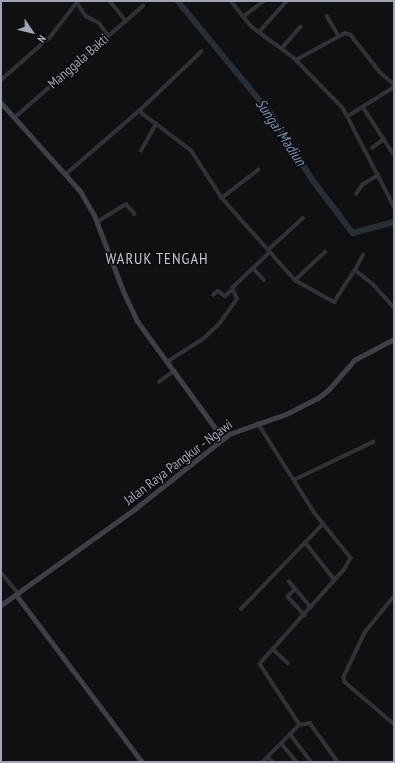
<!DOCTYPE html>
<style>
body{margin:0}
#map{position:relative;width:395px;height:763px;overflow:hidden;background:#101012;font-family:"PT Sans Narrow",sans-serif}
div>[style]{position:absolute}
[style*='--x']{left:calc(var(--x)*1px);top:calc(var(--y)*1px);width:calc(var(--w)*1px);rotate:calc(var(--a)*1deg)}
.river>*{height:5.5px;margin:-2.75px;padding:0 2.75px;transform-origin:2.75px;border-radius:2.75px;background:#262e36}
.street>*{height:3.5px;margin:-1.75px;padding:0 1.75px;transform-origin:1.75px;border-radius:1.75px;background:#313237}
.secondary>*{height:5px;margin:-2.5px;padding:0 2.5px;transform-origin:2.5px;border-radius:2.5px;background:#3f4047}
span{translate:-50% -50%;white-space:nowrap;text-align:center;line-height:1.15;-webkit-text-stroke:3px #0b0b0d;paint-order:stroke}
.street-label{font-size:14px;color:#a0a5b4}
.water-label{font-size:15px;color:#7492b2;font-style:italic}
.quarter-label{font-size:16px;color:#c2c5cf;letter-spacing:1px}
.frame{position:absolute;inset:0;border:2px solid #a0a5b4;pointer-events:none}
.north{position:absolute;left:12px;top:12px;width:40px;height:40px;-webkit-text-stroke:3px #0b0b0d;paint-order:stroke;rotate:125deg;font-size:11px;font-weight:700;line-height:16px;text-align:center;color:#a0a5b4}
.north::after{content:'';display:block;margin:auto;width:14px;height:18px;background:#a0a5b4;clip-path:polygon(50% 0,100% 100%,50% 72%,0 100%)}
</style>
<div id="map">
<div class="river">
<i style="--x:178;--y:1;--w:146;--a:50.5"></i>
<i style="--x:271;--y:114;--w:77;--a:57.8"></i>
<i style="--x:312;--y:179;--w:68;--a:52.8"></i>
<i style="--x:353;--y:233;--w:42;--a:-15"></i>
</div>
<div class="street">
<i style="--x:110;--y:1;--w:26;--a:51"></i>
<i style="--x:231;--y:1;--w:33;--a:51"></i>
<i style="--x:252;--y:27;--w:51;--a:36.2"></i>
<i style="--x:293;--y:57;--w:71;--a:45.6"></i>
<i style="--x:343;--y:108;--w:110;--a:62.5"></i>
<i style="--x:77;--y:3;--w:16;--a:55"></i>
<i style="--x:86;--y:16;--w:15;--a:28"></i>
<i style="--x:99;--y:23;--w:15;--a:53"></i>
<i style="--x:244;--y:16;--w:25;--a:-37"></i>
<i style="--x:327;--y:16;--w:23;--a:59"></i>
<i style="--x:259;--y:32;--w:40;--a:-48"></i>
<i style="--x:282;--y:48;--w:28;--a:-49"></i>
<i style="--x:296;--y:60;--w:56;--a:-28.9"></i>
<i style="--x:345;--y:33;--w:6;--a:18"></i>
<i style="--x:351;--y:35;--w:47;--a:51.9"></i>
<i style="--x:380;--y:72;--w:18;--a:41"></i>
<i style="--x:1;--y:80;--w:67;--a:-41.3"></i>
<i style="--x:51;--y:36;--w:44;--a:-52.4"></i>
<i style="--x:363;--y:107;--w:55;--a:56.9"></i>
<i style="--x:139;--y:111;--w:65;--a:36.9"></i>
<i style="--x:191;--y:150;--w:57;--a:57.1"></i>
<i style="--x:222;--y:198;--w:110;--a:48.3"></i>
<i style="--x:295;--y:280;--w:45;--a:29.4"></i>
<i style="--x:334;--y:302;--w:38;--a:-57"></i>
<i style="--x:355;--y:270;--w:23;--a:38"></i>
<i style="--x:373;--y:284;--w:31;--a:48"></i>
<i style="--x:348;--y:116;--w:54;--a:-32.2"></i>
<i style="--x:14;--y:118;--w:171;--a:-41"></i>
<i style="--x:372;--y:148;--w:15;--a:-37"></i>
<i style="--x:141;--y:151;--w:31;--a:-61"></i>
<i style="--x:66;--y:174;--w:96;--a:-40.8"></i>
<i style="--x:139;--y:111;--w:86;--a:-43.6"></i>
<i style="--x:356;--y:194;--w:11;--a:-56"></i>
<i style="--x:362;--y:185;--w:19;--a:-32"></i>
<i style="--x:222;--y:198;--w:46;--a:-37.9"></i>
<i style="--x:97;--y:222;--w:34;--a:-32"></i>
<i style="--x:126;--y:204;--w:13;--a:48"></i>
<i style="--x:268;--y:250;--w:47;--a:-42.4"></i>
<i style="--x:253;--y:268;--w:16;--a:47"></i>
<i style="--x:355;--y:270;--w:17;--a:-62"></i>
<i style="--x:295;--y:280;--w:41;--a:-43"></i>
<i style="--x:213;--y:295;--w:6;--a:-39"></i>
<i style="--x:218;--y:291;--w:9;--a:36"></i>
<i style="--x:225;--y:296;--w:9;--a:-41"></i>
<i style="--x:167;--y:362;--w:43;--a:-32.6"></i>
<i style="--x:203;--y:339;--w:23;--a:-43"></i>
<i style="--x:220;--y:323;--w:29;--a:-55"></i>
<i style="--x:237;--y:299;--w:12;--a:-114"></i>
<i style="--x:232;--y:288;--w:52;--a:-43.5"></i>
<i style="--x:159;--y:382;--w:19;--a:-36"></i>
<i style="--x:258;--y:423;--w:105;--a:57.8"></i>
<i style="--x:314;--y:512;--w:59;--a:51.2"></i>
<i style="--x:351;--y:558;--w:13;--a:119"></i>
<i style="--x:345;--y:569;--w:127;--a:131.8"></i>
<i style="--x:260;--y:664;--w:73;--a:56.7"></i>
<i style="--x:300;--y:725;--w:52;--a:135"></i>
<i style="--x:294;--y:480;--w:88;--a:-25.7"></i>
<i style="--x:305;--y:542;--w:48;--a:51.7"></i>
<i style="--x:1;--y:572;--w:27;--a:51"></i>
<i style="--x:289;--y:581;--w:34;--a:50"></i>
<i style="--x:296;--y:589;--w:11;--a:135"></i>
<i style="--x:288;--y:597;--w:25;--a:47"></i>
<i style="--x:394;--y:597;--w:46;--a:128.9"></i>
<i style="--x:365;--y:633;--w:49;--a:115.5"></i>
<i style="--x:344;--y:677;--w:5;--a:79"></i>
<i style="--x:345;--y:682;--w:65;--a:40.6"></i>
<i style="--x:241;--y:609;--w:118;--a:-46"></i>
<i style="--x:274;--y:650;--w:19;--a:43"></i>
<i style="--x:300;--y:725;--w:10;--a:-11"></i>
<i style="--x:310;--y:723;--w:48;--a:54.3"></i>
<i style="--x:291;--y:735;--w:34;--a:53"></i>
<i style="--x:282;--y:744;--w:23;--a:50"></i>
<i style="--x:268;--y:757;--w:7;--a:45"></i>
</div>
<div class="secondary">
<i style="--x:1;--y:103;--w:118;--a:48.1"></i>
<i style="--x:80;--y:191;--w:28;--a:60"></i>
<i style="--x:94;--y:215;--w:81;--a:69.1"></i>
<i style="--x:123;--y:291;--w:33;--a:65"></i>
<i style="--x:137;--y:321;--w:146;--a:53.9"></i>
<i style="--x:16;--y:595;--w:209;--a:53"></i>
<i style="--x:1;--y:605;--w:166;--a:-35.7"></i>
<i style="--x:136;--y:508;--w:119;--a:-38.5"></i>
<i style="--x:229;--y:434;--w:60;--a:-19.3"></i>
<i style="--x:286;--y:414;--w:36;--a:-27"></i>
<i style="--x:318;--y:398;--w:14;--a:-39"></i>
<i style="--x:329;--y:389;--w:38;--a:-49"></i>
<i style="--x:354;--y:360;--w:45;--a:-27.7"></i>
</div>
<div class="street-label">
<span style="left:78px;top:61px;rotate:-41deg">Manggala Bakti</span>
<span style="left:178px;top:462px;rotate:-37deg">Jalan Raya Pangkur - Ngawi</span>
</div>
<div class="water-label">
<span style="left:281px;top:132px;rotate:56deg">Sungai Madiun</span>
</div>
<div class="quarter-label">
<span style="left:157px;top:258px">WARUK TENGAH</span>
</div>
<div class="frame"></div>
<div class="north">N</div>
</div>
